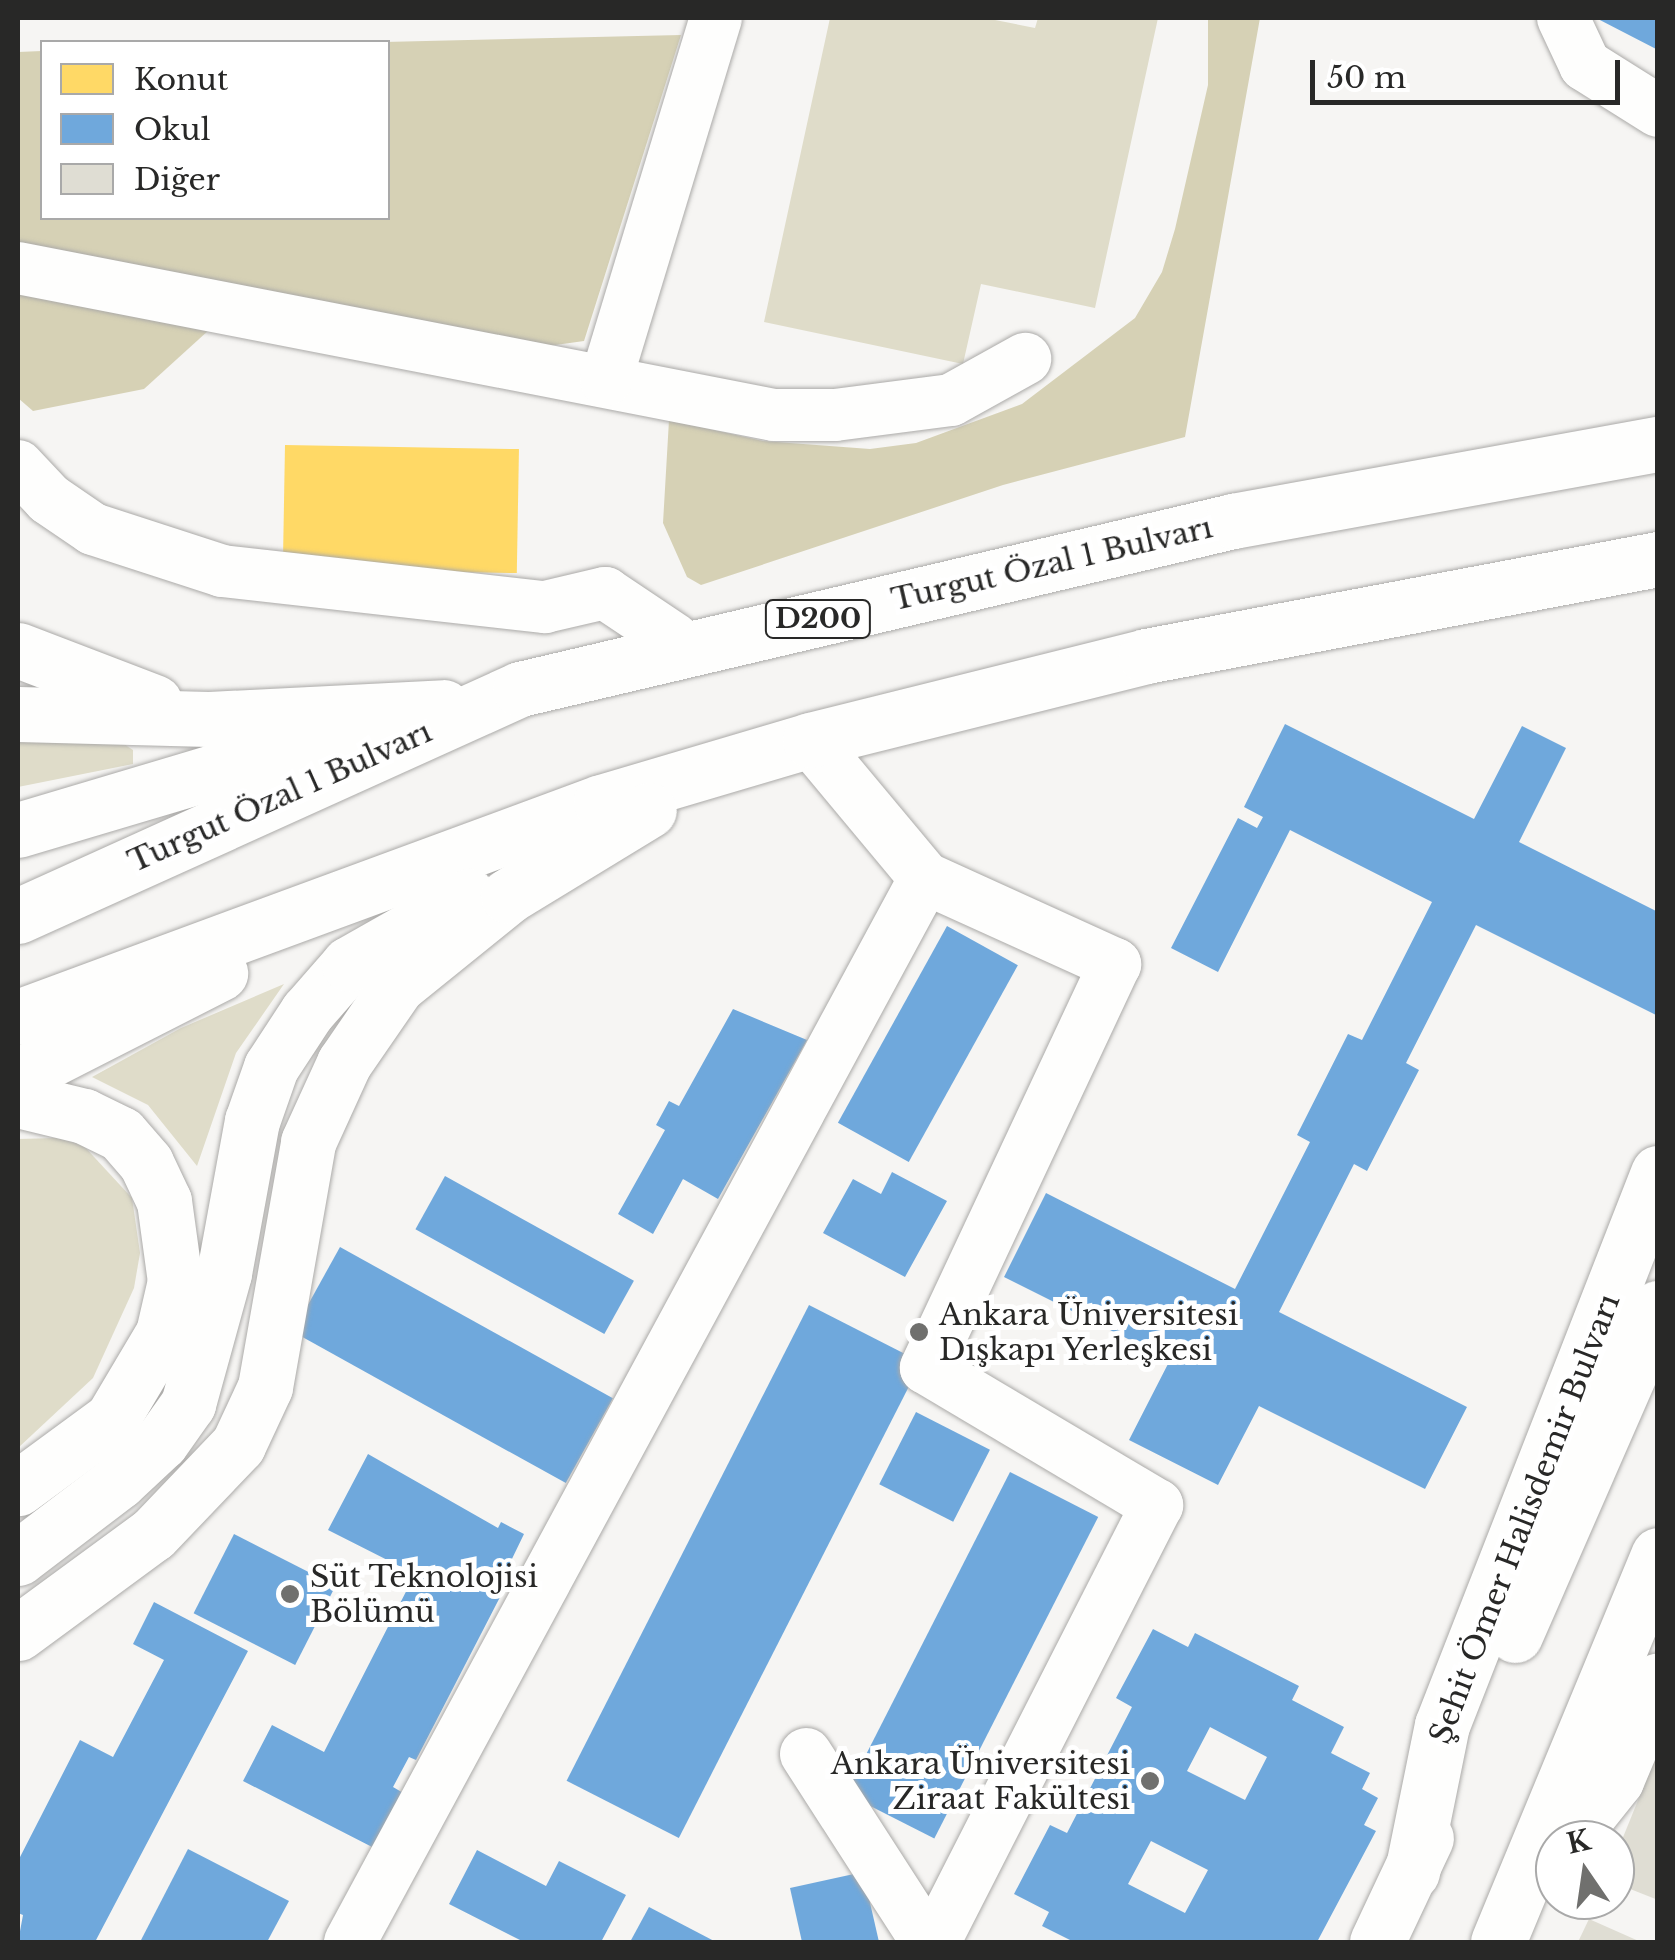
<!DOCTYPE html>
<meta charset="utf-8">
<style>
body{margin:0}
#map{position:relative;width:1675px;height:1960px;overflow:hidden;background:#f6f5f3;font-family:"Libre Baskerville",serif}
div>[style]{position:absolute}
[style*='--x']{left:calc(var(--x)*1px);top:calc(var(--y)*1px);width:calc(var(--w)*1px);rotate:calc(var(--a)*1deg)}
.green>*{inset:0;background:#dfdcc9}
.forest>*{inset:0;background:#d6d1b5}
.homes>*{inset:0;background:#ffd966;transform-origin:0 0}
.schools>*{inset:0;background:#6fa8dc;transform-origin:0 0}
.building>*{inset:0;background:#dfddd3}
.roads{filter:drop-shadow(0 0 2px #abaaa8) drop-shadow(0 0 2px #abaaa8)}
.minor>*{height:52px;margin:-26px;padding:0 26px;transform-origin:26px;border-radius:26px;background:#fefefd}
.major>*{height:55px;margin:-27.5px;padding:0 27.5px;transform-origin:27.5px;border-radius:27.5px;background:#fefefd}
.highway>*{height:55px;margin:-27.5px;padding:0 27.5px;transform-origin:27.5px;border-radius:27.5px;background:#fefefd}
.dots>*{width:28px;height:28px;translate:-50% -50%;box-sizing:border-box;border:5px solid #fff;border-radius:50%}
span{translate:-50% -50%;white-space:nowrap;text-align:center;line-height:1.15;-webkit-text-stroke:10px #fff;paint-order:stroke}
.shield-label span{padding:2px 8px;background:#fff;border:2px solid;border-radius:8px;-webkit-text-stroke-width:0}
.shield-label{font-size:28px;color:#282827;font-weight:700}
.street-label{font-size:30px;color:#282827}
.poi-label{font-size:30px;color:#282827}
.left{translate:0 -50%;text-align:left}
.right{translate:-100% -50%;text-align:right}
.frame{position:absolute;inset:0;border:20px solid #282827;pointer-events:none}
.legend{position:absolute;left:40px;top:40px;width:350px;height:180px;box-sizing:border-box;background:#fff;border:2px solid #a9a9a9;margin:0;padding:12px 18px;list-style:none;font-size:30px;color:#282827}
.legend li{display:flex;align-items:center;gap:20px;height:50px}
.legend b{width:50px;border:2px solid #a9a9a9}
.north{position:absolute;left:1535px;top:1820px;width:100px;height:100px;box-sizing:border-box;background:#fff;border:2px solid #a9a9a9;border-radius:50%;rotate:347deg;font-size:28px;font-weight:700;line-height:40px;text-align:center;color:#282827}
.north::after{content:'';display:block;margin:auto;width:35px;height:45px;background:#70706e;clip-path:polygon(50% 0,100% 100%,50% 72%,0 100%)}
.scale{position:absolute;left:1310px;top:60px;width:310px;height:45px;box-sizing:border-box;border:5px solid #282827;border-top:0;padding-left:12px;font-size:30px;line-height:35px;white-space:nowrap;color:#282827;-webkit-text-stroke:8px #fff;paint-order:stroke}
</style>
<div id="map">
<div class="green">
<i style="clip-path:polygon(830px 18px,985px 18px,1035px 28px,1038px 18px,1158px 18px,1095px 308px,981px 284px,963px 364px,764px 322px)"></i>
<i style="clip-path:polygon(18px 739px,118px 740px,133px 750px,133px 764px,18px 787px)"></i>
<i style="clip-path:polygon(284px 984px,236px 1053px,197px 1166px,148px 1105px,92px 1077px,181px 1028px)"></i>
<i style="clip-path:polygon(57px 1138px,83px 1145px,132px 1198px,140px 1253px,134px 1288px,93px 1378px,18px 1448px,18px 1139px)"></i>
</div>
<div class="forest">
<i style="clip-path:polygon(1208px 18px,1260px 18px,1185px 437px,1003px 485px,701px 585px,687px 577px,663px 523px,669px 420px,763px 441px,870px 449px,916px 443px,1022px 404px,1135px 318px,1162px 272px,1175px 229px,1208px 85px)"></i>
<i style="clip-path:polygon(681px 35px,584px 341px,541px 347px,18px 253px,18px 52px,42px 51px,42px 218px,388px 218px,384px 42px)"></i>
<i style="clip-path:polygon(18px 286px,220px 320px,144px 389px,33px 411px,18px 398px)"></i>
</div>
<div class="homes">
<i style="left:285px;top:445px;width:234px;height:124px;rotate:1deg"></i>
</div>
<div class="schools">
<i style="clip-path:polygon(1596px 18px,1658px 18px,1658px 50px)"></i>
<i style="clip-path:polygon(1285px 724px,1474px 819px,1522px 726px,1566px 748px,1519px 842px,1658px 912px,1658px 1016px,1476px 925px,1406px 1063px,1419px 1070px,1367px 1171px,1354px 1164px,1279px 1312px,1467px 1407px,1425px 1489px,1259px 1406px,1218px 1485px,1129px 1440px,1170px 1360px,1004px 1277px,1046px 1193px,1235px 1289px,1310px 1142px,1297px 1135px,1348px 1034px,1362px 1040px,1432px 902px,1290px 830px,1218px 972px,1171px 948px,1238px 818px,1257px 828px,1263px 817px,1244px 807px)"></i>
<i style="left:947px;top:926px;width:81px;height:225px;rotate:29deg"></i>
<i style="clip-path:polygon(733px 1009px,807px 1040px,718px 1199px,683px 1179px,653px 1234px,618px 1214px,665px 1130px,656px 1125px,669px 1101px,679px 1106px)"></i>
<i style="clip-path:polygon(892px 1172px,947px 1201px,905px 1277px,823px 1233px,853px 1179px,881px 1194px)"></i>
<i style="left:445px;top:1176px;width:216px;height:61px;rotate:29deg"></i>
<i style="left:340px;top:1247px;width:312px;height:97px;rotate:29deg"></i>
<i style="left:809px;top:1305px;width:126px;height:534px;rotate:27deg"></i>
<i style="left:916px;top:1412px;width:83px;height:81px;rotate:27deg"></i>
<i style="clip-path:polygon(368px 1454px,498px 1528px,501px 1522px,524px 1534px,509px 1565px,515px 1568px,416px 1760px,409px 1757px,393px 1787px,405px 1794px,376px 1849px,243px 1781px,272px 1725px,324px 1752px,415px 1574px,328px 1530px)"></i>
<i style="left:1010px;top:1472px;width:99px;height:361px;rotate:27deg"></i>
<i style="left:234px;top:1534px;width:114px;height:89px;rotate:27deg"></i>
<i style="clip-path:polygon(154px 1602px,248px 1651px,95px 1942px,18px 1942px,23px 1915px,18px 1913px,18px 1861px,80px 1740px,113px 1757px,164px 1660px,133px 1644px)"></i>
<i style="clip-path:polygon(evenodd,1153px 1629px,1188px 1647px,1195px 1633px,1299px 1686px,1292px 1700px,1344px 1727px,1331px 1753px,1370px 1773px,1362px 1789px,1378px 1798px,1364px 1825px,1376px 1831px,1317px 1942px,1074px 1942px,1042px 1926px,1049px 1912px,1014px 1894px,1050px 1825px,1067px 1833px,1132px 1707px,1116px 1698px,1153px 1629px,1210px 1727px,1267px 1757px,1245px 1800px,1187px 1771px,1210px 1727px,1153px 1629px,1151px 1841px,1208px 1870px,1185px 1913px,1128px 1884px,1151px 1841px)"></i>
<i style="clip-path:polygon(188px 1849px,289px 1901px,267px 1942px,140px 1942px)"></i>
<i style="clip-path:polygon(477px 1850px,546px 1886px,559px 1861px,626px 1895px,601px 1942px,524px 1942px,449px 1904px)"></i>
<i style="clip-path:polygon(863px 1872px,879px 1942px,802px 1942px,790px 1888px)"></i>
<i style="clip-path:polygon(649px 1907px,716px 1942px,630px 1942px)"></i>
</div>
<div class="building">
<i style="clip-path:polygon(1658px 1751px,1658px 1900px,1615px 1883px,1615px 1857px)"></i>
<i style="clip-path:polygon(1589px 1919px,1641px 1942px,1578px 1942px)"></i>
</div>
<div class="roads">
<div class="minor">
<i style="--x:1563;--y:18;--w:52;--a:64.9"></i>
<i style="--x:1585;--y:65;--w:86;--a:32.2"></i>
<i style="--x:18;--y:268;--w:770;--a:11"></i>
<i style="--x:774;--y:415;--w:61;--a:0"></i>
<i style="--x:835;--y:415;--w:117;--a:-7.4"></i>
<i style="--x:951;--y:400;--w:85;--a:-29"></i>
<i style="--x:606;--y:380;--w:378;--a:-73.1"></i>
<i style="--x:18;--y:466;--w:45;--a:46.8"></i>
<i style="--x:49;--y:499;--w:53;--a:34.3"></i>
<i style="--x:93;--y:529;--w:136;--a:18"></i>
<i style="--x:222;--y:571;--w:325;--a:6.4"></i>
<i style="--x:545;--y:607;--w:62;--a:-13.1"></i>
<i style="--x:605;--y:593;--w:83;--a:33.7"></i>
<i style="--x:810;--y:740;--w:180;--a:50.2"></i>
<i style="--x:925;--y:878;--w:209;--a:24.4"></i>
<i style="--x:1115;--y:964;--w:446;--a:115.1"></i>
<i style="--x:926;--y:1368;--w:269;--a:30.7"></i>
<i style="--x:1157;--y:1505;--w:491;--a:117"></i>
<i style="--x:806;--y:1754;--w:224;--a:57.2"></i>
<i style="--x:350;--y:1942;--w:1209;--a:-61.61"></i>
</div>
<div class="major">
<i style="--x:1515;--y:1635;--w:357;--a:-66.4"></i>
<i style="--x:1568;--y:1840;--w:77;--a:-51.3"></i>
<i style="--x:1616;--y:1780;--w:108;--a:-67.2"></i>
<i style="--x:1412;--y:1872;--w:150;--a:-78.5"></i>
<i style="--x:1442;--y:1725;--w:593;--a:-68.63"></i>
<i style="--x:1377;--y:1942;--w:115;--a:-64.8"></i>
<i style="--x:1498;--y:1942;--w:419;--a:-67.5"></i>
</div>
<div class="highway">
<i style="--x:18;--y:650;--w:146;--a:20.9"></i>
<i style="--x:18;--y:714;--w:191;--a:1.5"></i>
<i style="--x:209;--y:719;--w:235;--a:-2.9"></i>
<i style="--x:18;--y:830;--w:337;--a:-16.6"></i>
<i style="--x:18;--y:916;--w:551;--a:-24.33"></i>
<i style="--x:520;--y:689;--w:733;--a:-13.26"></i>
<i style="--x:1233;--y:521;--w:432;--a:-10.3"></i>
<i style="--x:18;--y:1017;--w:621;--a:-20.24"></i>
<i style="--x:601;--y:802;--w:218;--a:-16.5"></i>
<i style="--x:810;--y:740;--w:346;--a:-14"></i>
<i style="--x:1146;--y:656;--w:521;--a:-10.73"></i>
<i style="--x:18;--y:1076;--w:227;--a:-27"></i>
<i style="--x:18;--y:1100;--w:68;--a:13.6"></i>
<i style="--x:84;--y:1116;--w:41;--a:25.9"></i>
<i style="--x:121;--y:1134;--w:38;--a:49"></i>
<i style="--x:146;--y:1163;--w:42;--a:64.7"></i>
<i style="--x:164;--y:1201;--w:81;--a:82.2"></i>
<i style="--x:175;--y:1281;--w:53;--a:103"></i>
<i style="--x:163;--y:1333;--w:100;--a:120.7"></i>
<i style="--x:112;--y:1419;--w:117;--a:143.7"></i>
<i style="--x:18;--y:1558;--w:127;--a:-37.3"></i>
<i style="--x:119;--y:1481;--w:57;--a:-42.9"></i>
<i style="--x:161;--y:1442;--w:47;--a:-54.6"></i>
<i style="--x:188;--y:1404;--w:136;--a:-74.6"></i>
<i style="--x:224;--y:1273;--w:155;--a:-79.6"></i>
<i style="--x:252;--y:1121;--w:57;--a:-70.6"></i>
<i style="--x:271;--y:1067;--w:66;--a:-56.8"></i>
<i style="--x:307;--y:1012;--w:64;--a:-48.8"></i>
<i style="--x:349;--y:964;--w:138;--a:-29.5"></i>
<i style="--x:18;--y:1633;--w:167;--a:-36.3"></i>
<i style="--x:153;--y:1534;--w:123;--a:-46.3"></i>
<i style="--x:238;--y:1445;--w:64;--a:-65"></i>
<i style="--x:265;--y:1387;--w:249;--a:-80"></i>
<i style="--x:308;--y:1142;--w:87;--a:-65.5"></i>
<i style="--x:344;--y:1063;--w:93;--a:-55.5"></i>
<i style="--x:397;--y:986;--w:143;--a:-39"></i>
<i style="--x:508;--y:896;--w:165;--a:-31.4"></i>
</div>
</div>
<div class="dots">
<i style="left:919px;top:1332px;background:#70706e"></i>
<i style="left:290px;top:1594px;background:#70706e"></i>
<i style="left:1150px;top:1781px;background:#70706e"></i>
</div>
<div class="shield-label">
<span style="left:818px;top:619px">D200</span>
</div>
<div class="street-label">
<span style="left:1052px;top:564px;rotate:-13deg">Turgut Özal 1 Bulvarı</span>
<span style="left:280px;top:797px;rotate:-24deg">Turgut Özal 1 Bulvarı</span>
<span style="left:1525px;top:1519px;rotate:-69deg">Şehit Ömer Halisdemir Bulvarı</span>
</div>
<div class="poi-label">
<span class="left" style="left:939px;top:1332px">Ankara Üniversitesi<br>Dışkapı Yerleşkesi</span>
<span class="left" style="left:310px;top:1594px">Süt Teknolojisi<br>Bölümü</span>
<span class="right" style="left:1130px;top:1781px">Ankara Üniversitesi<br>Ziraat Fakültesi</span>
</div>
<div class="frame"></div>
<ul class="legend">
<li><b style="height:28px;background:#ffd966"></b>Konut</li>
<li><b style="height:28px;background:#6fa8dc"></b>Okul</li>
<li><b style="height:28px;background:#dfddd3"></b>Diğer</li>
</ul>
<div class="north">K</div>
<div class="scale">50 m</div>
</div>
